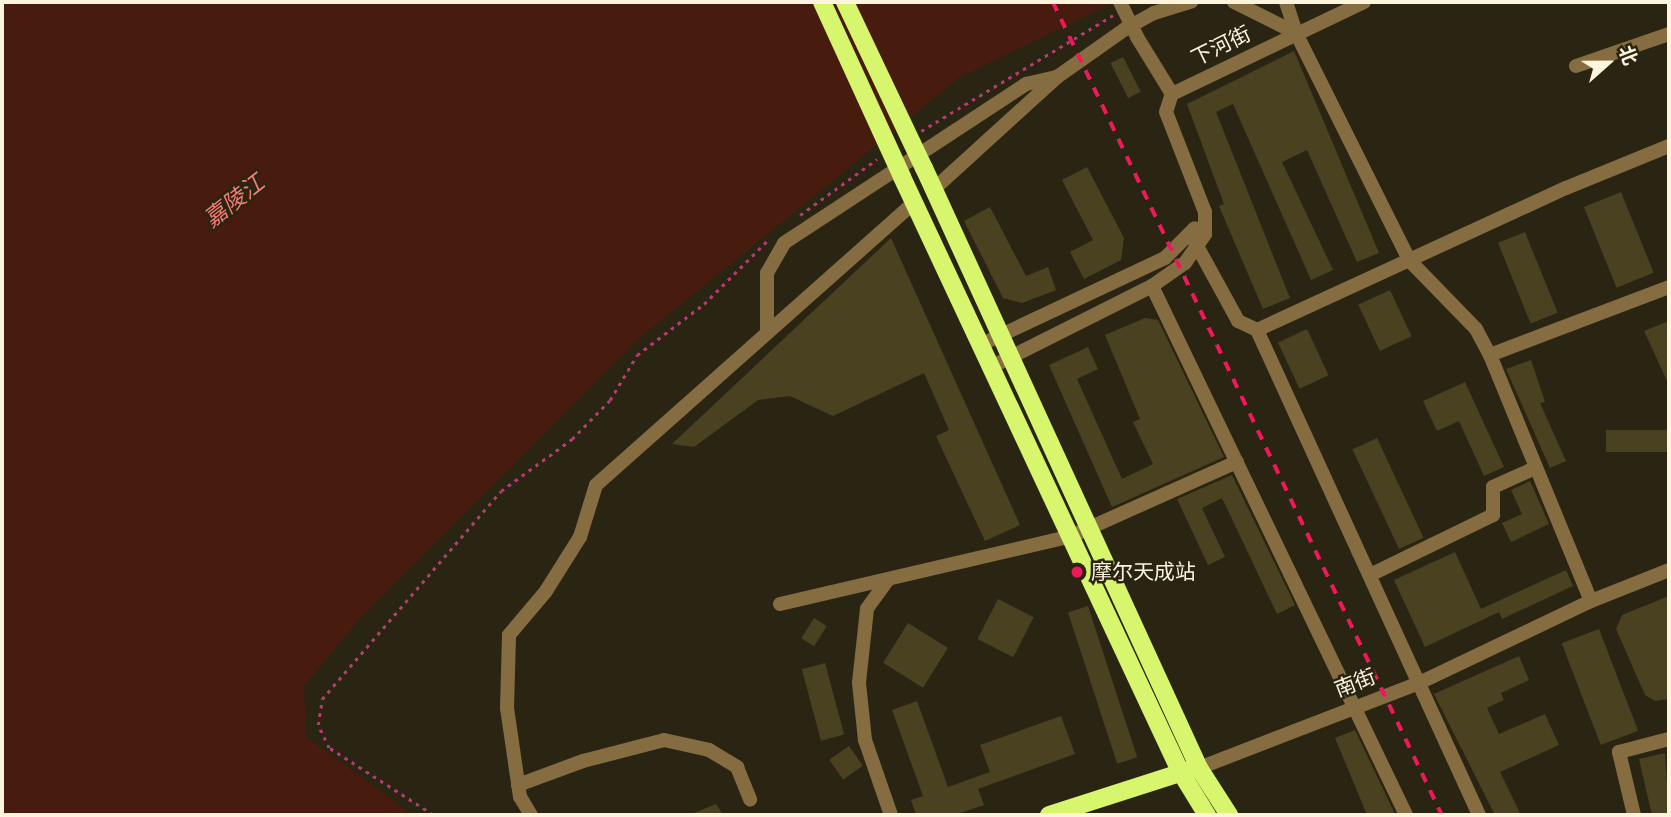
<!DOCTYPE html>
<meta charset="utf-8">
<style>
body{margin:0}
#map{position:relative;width:1671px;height:817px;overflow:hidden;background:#2a2513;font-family:Montserrat,"Noto Sans SC",sans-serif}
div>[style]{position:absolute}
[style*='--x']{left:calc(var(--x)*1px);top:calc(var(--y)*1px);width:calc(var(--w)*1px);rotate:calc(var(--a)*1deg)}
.water>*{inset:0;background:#471c0f}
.building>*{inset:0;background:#4a4120;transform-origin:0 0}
.path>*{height:2.5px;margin-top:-1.25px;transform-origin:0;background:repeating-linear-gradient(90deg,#b63a74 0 3.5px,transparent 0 8.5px)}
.minor>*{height:14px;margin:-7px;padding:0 7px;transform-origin:7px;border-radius:7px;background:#866c41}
.major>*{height:18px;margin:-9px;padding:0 9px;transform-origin:9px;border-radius:9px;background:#d7f56d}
.rail>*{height:3.5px;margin-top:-1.75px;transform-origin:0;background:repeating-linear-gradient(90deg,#ef185a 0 10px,transparent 0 19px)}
.minor-bridge>*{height:14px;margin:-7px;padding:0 7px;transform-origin:7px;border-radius:7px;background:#866c41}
.major-bridge>*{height:18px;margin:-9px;padding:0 9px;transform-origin:9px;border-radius:9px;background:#d7f56d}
.dots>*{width:19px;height:19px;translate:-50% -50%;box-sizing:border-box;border:4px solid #2a2513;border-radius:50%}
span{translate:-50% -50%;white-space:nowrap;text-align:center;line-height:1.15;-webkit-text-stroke:5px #2a2513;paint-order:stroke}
.street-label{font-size:21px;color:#fdf4de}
.poi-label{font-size:21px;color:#fdf4de}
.left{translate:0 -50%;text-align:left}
.water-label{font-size:23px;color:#f67b74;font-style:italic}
.frame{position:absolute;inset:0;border:4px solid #fdf4de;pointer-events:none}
.north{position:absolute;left:1573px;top:28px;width:70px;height:70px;-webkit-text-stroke:5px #2a2513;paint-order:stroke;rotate:69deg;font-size:19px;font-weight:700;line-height:28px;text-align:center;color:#fdf4de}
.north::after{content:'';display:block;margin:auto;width:24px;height:32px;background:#fdf4de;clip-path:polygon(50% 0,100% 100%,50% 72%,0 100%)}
</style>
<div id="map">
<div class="water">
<i style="clip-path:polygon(2px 2px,1115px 2px,960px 77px,637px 340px,357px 622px,304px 686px,306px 737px,413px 815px,2px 815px)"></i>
</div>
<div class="building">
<i style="clip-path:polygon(1294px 51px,1379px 253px,1357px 262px,1307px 150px,1282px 162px,1333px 270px,1311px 280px,1233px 104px,1216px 112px,1290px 298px,1263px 309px,1219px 206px,1224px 204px,1187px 104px)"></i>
<i style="left:1123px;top:57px;width:39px;height:14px;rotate:63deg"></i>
<i style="clip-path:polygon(1087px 167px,1124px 238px,1121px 260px,1084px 279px,1070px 252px,1093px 240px,1062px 180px)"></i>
<i style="left:1621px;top:192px;width:87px;height:40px;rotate:68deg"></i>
<i style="clip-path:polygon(990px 207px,1026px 276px,1048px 267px,1056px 290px,1022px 303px,1003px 298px,964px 221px)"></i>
<i style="left:1525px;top:232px;width:87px;height:29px;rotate:68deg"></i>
<i style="clip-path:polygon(891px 238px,1020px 525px,985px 541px,936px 436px,949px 430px,924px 373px,833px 416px,790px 396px,758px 400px,694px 447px,672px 444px)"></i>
<i style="left:1390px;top:290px;width:51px;height:35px;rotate:65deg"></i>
<i style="clip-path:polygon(1145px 318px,1158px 320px,1224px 457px,1112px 507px,1049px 365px,1088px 347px,1098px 369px,1077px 379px,1122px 479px,1153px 464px,1133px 422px,1140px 419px,1105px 335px)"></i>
<i style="clip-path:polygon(1669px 321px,1669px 383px,1668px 383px,1644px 331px)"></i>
<i style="left:1307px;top:329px;width:51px;height:32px;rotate:65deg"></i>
<i style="clip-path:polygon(1531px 360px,1545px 402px,1540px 403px,1566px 461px,1550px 468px,1506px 369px)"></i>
<i style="clip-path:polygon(1465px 382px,1504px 467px,1484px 476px,1459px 421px,1437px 431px,1423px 401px)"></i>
<i style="left:1669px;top:430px;width:22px;height:63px;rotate:90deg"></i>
<i style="left:1377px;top:438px;width:110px;height:27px;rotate:65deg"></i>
<i style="clip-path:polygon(1232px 475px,1295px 605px,1277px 614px,1222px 498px,1202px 508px,1225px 557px,1208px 565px,1177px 499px)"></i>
<i style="clip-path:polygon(1530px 481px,1549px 524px,1511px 542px,1502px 523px,1522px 514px,1511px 490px)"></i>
<i style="clip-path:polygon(1455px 552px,1481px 609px,1566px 570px,1573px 586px,1502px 619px,1499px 612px,1425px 647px,1394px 580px)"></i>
<i style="clip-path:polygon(1669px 596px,1669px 699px,1655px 701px,1645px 695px,1616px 629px,1622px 615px)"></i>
<i style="left:998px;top:599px;width:40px;height:45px;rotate:27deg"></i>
<i style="left:1088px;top:606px;width:159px;height:21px;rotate:72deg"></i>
<i style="left:814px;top:618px;width:15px;height:24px;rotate:32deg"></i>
<i style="left:908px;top:623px;width:47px;height:47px;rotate:32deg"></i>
<i style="left:1599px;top:629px;width:109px;height:40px;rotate:69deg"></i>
<i style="clip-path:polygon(1519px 656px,1529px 680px,1501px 693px,1504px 700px,1487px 708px,1499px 734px,1545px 714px,1559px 745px,1500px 772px,1521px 815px,1495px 815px,1434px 694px)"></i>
<i style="left:825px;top:663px;width:74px;height:24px;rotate:75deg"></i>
<i style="clip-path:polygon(917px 701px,948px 787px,990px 772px,980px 745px,1061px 716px,1075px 754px,978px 789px,984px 805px,954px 815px,916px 815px,911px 800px,923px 796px,892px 710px)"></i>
<i style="clip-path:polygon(1355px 730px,1394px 812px,1395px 815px,1367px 815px,1335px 738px)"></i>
<i style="left:849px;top:746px;width:24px;height:24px;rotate:55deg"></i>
<i style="clip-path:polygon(1665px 753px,1669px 815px,1652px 815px,1639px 759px)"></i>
<i style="clip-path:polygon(716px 804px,723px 815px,689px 815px)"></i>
</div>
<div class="path">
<i style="--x:921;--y:131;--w:224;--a:-31.1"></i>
<i style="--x:800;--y:215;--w:95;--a:-36"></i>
<i style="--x:433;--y:815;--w:124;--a:-147.2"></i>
<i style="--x:329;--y:748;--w:25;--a:-116"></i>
<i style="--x:318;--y:725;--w:26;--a:-81"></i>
<i style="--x:322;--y:699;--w:274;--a:-49.3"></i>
<i style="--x:501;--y:491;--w:88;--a:-36.2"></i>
<i style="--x:572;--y:439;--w:54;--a:-45.7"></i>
<i style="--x:610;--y:400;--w:52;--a:-59"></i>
<i style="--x:637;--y:355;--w:84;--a:-37.3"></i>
<i style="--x:704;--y:304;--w:93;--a:-45"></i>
</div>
<div class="minor">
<i style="--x:1234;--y:2;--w:69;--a:26.6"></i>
<i style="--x:1286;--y:2;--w:33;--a:72"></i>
<i style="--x:1296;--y:33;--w:254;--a:63.5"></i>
<i style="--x:1409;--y:260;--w:96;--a:45.8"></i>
<i style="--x:1476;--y:329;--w:30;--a:62"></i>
<i style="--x:1490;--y:355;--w:266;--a:67.7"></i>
<i style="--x:1576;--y:66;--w:98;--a:-19"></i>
<i style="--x:1172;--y:94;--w:213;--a:-25.6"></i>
<i style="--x:934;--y:189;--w:166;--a:-42.3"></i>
<i style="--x:1057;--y:77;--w:83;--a:-35.2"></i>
<i style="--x:1125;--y:29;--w:33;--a:-29"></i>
<i style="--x:1154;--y:13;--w:39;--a:-17"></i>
<i style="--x:1191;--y:235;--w:98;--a:61.3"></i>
<i style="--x:1238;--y:321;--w:21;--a:25"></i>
<i style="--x:1257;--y:330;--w:533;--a:65.4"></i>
<i style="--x:1152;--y:286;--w:587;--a:64.35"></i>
<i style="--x:1257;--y:330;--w:340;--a:-24.7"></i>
<i style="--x:1566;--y:188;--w:111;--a:-22.2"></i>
<i style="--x:767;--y:333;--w:60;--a:-90"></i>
<i style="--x:767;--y:273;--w:34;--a:-60"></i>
<i style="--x:784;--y:243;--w:290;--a:-33.3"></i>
<i style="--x:1026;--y:84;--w:32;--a:-13"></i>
<i style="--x:980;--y:345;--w:204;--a:-25.2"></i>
<i style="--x:1165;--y:258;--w:42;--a:-45"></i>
<i style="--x:1490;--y:355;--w:191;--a:-20.8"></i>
<i style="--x:991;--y:367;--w:180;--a:-26.7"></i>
<i style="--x:1152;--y:286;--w:40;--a:-34.9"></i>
<i style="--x:1185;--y:263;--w:35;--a:-55"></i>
<i style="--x:1205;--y:234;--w:22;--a:-90"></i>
<i style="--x:1205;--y:212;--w:107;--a:-111.3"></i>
<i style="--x:1166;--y:112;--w:19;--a:-72"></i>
<i style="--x:1172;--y:94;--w:67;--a:-121.6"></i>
<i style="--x:1370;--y:575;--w:137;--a:-26"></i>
<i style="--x:1493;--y:515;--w:28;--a:-90"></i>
<i style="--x:1493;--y:487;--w:46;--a:-24.3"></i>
<i style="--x:887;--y:581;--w:34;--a:126"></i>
<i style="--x:867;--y:609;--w:74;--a:96.2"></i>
<i style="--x:859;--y:683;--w:57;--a:84"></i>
<i style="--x:865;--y:740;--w:79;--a:70.9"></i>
<i style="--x:780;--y:604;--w:297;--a:-13.1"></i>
<i style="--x:1069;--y:537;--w:184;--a:-24.1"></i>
<i style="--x:1199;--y:768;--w:236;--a:-21.1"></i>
<i style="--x:1419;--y:683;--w:191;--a:-25.5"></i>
<i style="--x:1591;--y:601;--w:84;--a:-21.7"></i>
<i style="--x:518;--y:785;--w:69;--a:-20.3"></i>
<i style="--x:583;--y:761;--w:84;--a:-14.5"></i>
<i style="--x:664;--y:740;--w:46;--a:12.5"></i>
<i style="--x:709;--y:750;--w:33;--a:31"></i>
<i style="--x:737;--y:767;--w:35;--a:68"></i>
<i style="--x:531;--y:815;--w:21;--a:-121"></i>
<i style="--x:520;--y:797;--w:90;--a:-98.3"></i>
<i style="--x:507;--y:708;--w:73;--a:-88.4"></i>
<i style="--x:509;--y:635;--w:57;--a:-49.9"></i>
<i style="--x:546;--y:591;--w:64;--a:-57.8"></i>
<i style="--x:580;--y:537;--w:54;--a:-72.9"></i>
<i style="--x:596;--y:485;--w:425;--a:-41.6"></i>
<i style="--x:1634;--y:815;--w:65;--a:-103.4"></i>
<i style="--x:1619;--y:752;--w:52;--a:-14.6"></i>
</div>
<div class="major">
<i style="--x:924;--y:168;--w:660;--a:65.38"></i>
<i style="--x:1199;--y:768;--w:56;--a:57.4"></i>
<i style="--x:902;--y:177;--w:656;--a:64.92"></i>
<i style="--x:1180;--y:771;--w:52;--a:58.5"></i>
<i style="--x:1049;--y:815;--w:150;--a:-17.8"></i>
</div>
<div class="rail">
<i style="--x:1053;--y:2;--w:901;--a:64.43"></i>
</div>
<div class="minor-bridge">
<i style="--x:1120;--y:2;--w:39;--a:64"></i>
</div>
<div class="major-bridge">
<i style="--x:822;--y:2;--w:192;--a:65.4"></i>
<i style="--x:845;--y:2;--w:184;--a:64.6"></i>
</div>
<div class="dots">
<i style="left:1077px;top:572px;background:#ef185a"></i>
</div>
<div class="street-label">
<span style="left:1221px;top:46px;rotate:-26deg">下河街</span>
<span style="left:1355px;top:683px;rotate:-21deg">南街</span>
</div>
<div class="poi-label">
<span class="left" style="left:1091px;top:572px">摩尔天成站</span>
</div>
<div class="water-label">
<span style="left:234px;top:201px;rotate:-38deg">嘉陵江</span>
</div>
<div class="frame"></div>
<div class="north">北</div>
</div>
